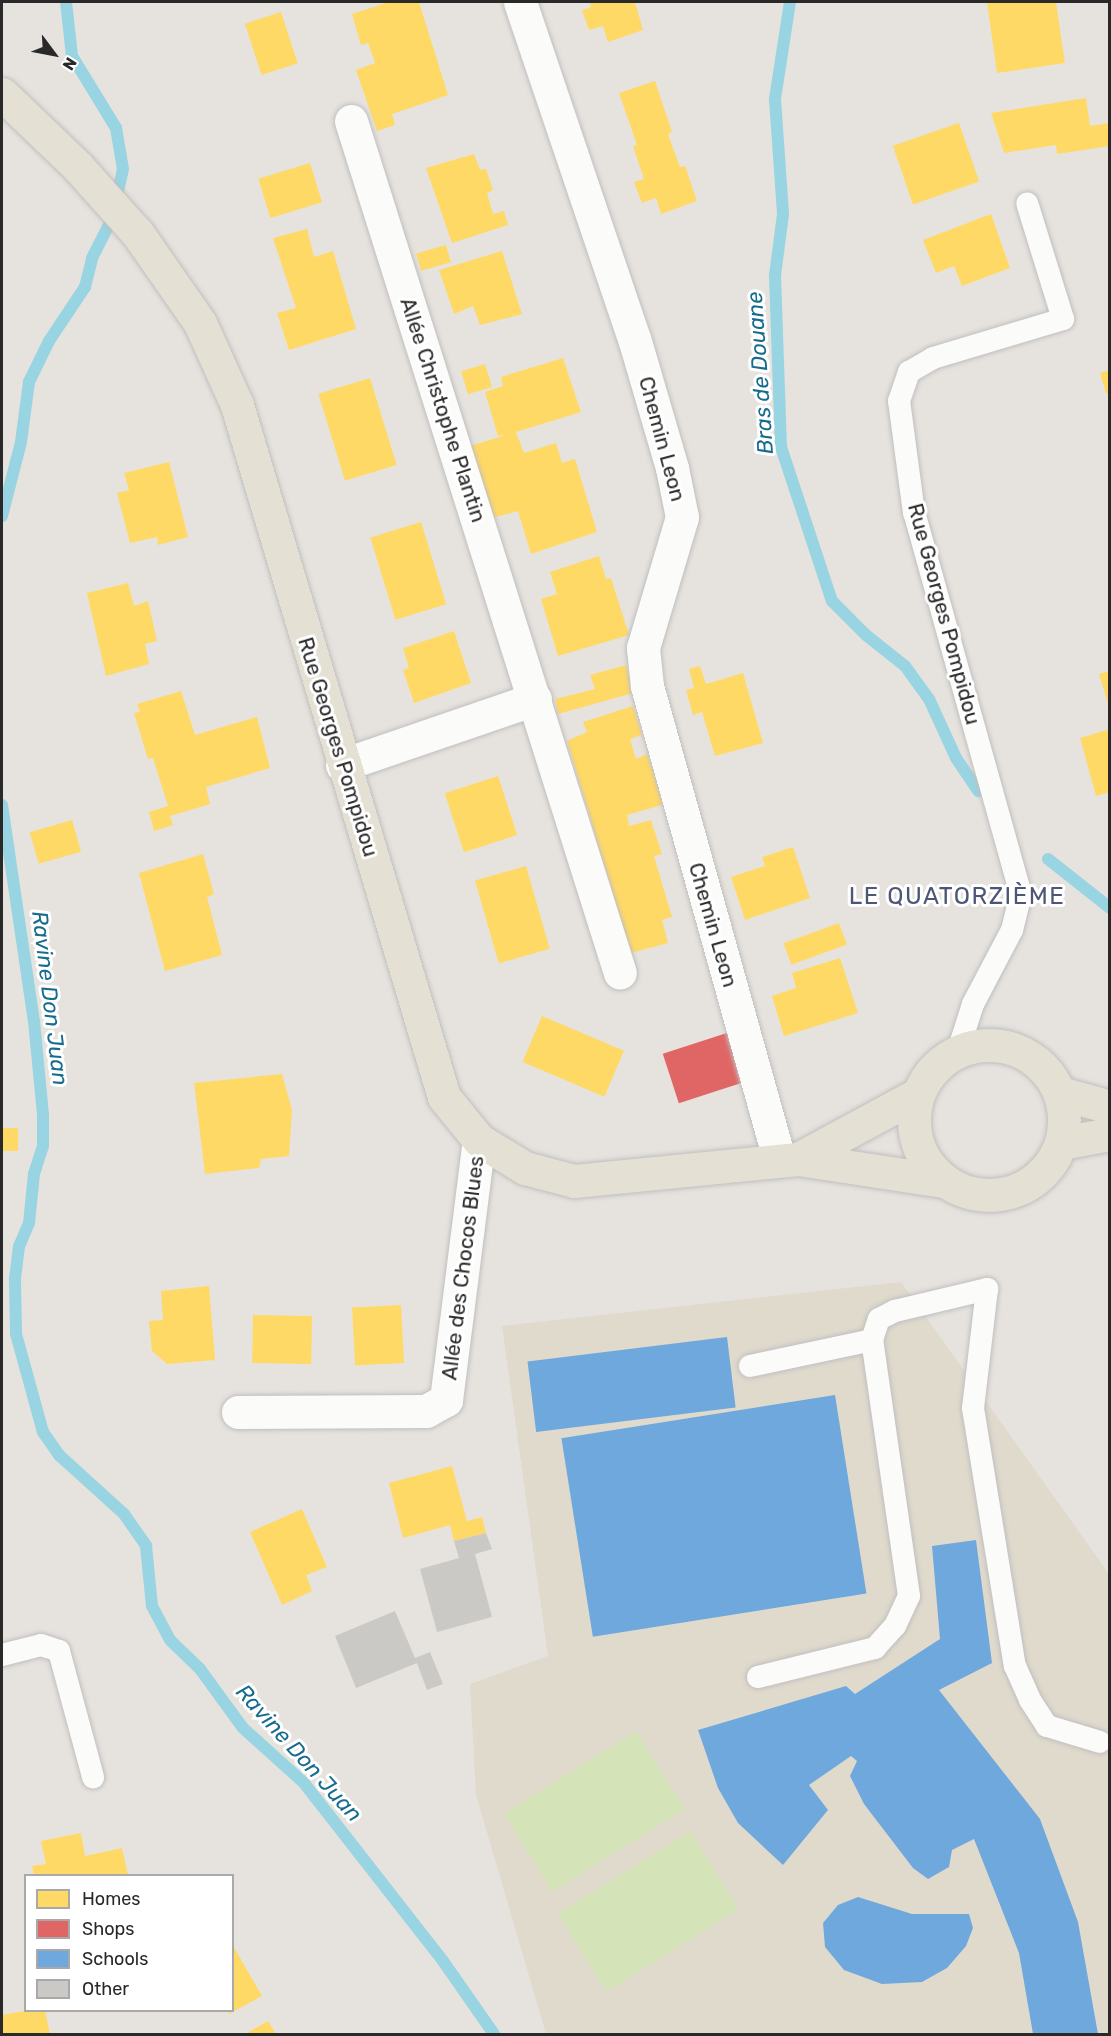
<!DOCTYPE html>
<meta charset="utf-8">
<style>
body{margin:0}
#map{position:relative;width:1111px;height:2036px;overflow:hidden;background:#e6e3de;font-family:Rubik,sans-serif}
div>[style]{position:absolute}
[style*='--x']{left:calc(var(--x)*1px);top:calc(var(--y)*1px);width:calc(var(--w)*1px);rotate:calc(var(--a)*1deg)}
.education>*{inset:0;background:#e0dacd}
.pitch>*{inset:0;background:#d5e3b8;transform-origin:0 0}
.homes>*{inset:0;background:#ffd966;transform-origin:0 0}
.shops>*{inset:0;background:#e06666;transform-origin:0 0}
.schools>*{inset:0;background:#6fa8dc;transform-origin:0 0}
.stream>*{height:12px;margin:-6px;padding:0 6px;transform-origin:6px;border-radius:6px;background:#98d4e2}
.building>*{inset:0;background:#cbc9c5}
.roads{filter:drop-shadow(0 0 2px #c0bfbf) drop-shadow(0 0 2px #c0bfbf)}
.lane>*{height:22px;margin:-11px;padding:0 11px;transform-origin:11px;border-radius:11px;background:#fbfbfa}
.street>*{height:33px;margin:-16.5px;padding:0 16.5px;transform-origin:16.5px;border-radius:16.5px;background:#fbfbfa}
.primary>*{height:33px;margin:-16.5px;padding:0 16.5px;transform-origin:16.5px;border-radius:16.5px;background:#e4e0d4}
.primary>.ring{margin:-16.5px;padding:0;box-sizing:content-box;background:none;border:33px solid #e4e0d4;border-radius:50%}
span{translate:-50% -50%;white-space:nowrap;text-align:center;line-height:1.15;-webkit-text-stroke:6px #fff;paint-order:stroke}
.street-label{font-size:21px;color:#292929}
.water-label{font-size:22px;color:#176c8e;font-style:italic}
.quarter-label{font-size:24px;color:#4d5676;letter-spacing:1.5px}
.frame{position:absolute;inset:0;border:3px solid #292929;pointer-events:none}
.legend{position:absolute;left:24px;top:1874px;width:210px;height:138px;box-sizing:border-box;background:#fff;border:2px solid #a9a9a9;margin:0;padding:8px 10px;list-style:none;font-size:18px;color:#292929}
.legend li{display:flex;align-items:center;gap:12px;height:30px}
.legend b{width:30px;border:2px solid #a9a9a9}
.north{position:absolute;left:24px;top:24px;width:60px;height:60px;-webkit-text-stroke:4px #fff;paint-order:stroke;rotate:122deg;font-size:16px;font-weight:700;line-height:24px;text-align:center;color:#292929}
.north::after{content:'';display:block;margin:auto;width:21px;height:27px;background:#292929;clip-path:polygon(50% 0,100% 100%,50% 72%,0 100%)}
</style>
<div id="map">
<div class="education">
<i style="clip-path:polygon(901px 1282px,1109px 1574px,1109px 2034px,546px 2034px,476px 1795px,470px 1684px,548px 1656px,502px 1326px)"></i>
</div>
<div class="pitch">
<i style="left:636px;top:1731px;width:92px;height:156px;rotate:58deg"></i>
<i style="left:690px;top:1831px;width:92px;height:156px;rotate:58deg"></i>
</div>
<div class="homes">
<i style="clip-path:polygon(389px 2px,419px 2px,448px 95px,392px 114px,395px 125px,377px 131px,356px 70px,375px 63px,368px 43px,361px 45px,352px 14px)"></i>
<i style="clip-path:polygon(590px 2px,635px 2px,643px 30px,608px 42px,603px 26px,589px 30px,582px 10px,591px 7px)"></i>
<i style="clip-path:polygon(987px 2px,1056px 2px,1065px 63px,997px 73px)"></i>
<i style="left:281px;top:12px;width:54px;height:38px;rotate:72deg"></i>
<i style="clip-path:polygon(655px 81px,672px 132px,668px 134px,674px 151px,680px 167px,685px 166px,697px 201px,661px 214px,656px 198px,642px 203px,634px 182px,644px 179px,633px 146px,637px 145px,619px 93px)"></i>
<i style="clip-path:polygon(1086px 98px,1090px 126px,1109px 123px,1110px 146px,1057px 154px,1056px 145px,1004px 153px,991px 113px)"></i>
<i style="left:959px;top:123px;width:62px;height:70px;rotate:71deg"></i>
<i style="clip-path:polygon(474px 154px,480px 170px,486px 169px,493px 190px,487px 193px,493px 214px,504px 211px,508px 225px,452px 243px,426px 168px)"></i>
<i style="left:310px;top:163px;width:41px;height:54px;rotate:73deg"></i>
<i style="clip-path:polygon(991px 214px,1010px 268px,962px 286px,954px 266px,936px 273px,923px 240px)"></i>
<i style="clip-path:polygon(307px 229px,314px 257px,333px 251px,356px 329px,289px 350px,277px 313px,296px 308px,273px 238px)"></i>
<i style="left:446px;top:245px;width:18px;height:31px;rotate:74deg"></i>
<i style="clip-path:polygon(502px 251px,522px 314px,480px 325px,473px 306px,454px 314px,439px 270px)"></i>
<i style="clip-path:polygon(563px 358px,581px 412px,516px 432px,524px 453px,556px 443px,562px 463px,575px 459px,597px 532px,531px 554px,518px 511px,492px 518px,470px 446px,506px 435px,498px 436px,485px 392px,503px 386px,501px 377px)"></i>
<i style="left:485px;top:364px;width:24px;height:25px;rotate:73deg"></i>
<i style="clip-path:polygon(1110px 370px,1110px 393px,1106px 393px,1100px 373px)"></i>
<i style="left:370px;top:378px;width:91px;height:54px;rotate:73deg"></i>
<i style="clip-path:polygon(169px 462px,188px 537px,158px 545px,157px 537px,130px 543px,117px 493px,129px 490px,124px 473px)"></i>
<i style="left:421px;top:522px;width:86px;height:53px;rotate:73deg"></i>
<i style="clip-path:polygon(599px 556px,606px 579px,611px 578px,629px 635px,558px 656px,541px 599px,557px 594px,550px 572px)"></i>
<i style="clip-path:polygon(128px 583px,134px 606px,148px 601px,157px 641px,145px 644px,149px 664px,106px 676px,87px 593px)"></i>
<i style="clip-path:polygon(454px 631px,471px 683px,414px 703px,403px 670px,409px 668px,403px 648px)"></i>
<i style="clip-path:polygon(626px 665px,633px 693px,558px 714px,555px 699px,595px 689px,590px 675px)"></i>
<i style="clip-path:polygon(700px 666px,706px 684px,743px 673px,763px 743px,715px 756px,702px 712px,693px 715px,686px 690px,694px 688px,689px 669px)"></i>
<i style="clip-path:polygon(1110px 671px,1110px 707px,1109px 707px,1099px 674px)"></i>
<i style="clip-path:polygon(181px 691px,195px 735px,257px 717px,270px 768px,206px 787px,210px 804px,170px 816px,173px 825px,154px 831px,149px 812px,168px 806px,153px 758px,148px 759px,134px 713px,140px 712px,137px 704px)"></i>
<i style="clip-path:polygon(633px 706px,642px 735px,630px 739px,636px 759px,647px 754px,665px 804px,627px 815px,629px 826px,651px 820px,662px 854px,654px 856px,672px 917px,662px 920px,668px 943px,631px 953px,567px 741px,587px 732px,583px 722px)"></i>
<i style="clip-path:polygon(1110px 729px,1110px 792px,1096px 796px,1080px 738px)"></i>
<i style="left:498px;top:776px;width:62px;height:56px;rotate:72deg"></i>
<i style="left:72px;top:820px;width:33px;height:44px;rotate:74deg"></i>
<i style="clip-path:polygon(793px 847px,810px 898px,745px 920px,731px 877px,765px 866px,762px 857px)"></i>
<i style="clip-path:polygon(203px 854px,214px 894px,207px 897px,222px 955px,165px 971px,139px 873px)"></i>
<i style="left:526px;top:866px;width:86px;height:53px;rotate:74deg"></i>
<i style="left:839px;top:923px;width:23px;height:59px;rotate:70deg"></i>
<i style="clip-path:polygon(840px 958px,858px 1013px,784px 1036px,772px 996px,796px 988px,792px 973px)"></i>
<i style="left:542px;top:1016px;width:89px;height:50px;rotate:23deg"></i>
<i style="clip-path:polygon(282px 1074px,292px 1110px,289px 1156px,261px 1159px,259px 1168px,205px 1174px,194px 1083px)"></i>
<i style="left:2px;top:1128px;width:16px;height:23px"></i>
<i style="clip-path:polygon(209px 1286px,215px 1360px,167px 1364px,152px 1351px,149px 1321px,163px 1320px,161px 1291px)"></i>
<i style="left:401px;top:1305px;width:58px;height:49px;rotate:87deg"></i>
<i style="left:253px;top:1315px;width:59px;height:48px;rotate:1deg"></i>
<i style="clip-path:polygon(452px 1466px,467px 1521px,482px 1517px,486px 1533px,454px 1541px,450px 1525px,403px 1538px,389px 1483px)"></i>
<i style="clip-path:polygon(302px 1509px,327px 1567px,306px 1575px,312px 1591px,282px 1605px,250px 1532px)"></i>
<i style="clip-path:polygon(81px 1833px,85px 1856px,122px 1848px,128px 1875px,34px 1875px,32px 1866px,46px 1864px,41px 1841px)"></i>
<i style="clip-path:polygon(232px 1944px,262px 1996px,229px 2014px,226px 2010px,232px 2010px)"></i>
<i style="clip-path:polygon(30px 2010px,45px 2010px,50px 2034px,2px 2034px,2px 2015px)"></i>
<i style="clip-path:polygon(268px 2021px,276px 2034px,245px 2034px)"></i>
</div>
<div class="shops">
<i style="left:736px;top:1030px;width:52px;height:77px;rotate:72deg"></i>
</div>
<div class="schools">
<i style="left:727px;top:1337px;width:71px;height:201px;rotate:83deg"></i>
<i style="left:835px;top:1395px;width:201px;height:277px;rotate:81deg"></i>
<i style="clip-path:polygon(976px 1540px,992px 1663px,939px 1690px,1040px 1819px,1078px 1922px,1098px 2034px,1033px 2034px,1019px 1953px,974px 1839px,952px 1850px,949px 1867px,928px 1879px,913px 1868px,864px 1804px,850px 1776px,857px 1761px,851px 1756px,809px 1785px,828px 1810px,783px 1865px,738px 1823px,718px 1788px,698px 1730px,846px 1686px,855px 1694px,940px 1639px,932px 1546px)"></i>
<i style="clip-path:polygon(858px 1897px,912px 1914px,969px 1914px,973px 1928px,966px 1946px,947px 1968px,922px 1982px,882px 1984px,844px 1970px,825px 1947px,823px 1923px,838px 1905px)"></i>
</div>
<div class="stream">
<i style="--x:790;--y:2;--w:98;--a:98.8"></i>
<i style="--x:775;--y:99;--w:115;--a:86"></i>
<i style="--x:783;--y:214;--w:63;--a:97.4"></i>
<i style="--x:775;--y:276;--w:171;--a:88"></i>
<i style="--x:781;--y:447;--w:162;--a:71.7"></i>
<i style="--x:832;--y:601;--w:48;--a:45"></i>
<i style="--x:866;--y:635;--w:50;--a:38.5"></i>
<i style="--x:905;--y:666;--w:41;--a:54"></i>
<i style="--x:929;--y:699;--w:65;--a:65.4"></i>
<i style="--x:956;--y:758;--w:40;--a:56"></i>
<i style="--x:2;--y:516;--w:76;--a:-75.6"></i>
<i style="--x:21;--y:442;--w:61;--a:-82.4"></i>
<i style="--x:29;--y:382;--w:46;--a:-64"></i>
<i style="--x:49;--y:341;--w:65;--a:-56.3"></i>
<i style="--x:85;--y:287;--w:30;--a:-76"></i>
<i style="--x:92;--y:258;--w:44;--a:-62.9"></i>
<i style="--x:112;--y:219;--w:51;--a:-77.6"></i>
<i style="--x:123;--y:169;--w:42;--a:-99.7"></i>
<i style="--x:116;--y:128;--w:84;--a:-121.4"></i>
<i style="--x:72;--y:56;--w:54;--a:-96.3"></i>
<i style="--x:2;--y:805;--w:218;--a:81.6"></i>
<i style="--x:34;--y:1021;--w:94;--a:84.5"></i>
<i style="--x:43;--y:1115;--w:31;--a:90"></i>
<i style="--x:43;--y:1146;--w:29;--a:108"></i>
<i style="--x:34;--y:1174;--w:49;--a:95.8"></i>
<i style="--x:29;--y:1223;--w:25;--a:113"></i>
<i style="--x:19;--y:1246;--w:34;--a:97"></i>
<i style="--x:15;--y:1280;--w:54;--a:88.9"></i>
<i style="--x:16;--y:1334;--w:102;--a:74.6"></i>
<i style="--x:43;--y:1432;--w:28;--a:55"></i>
<i style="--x:59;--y:1455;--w:88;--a:42.2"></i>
<i style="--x:124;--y:1514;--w:39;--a:55"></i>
<i style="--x:146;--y:1546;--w:60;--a:84.3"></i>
<i style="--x:152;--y:1606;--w:38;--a:62"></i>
<i style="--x:170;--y:1640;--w:42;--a:44"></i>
<i style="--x:200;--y:1669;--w:73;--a:53.9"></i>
<i style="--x:243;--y:1728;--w:82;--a:42"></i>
<i style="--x:304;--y:1783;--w:226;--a:52"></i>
<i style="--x:443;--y:1961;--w:89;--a:55.1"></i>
<i style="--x:1048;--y:859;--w:79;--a:38.3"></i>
</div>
<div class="building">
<i style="clip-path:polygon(486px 1533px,492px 1549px,475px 1554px,492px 1617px,437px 1632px,420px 1569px,459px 1558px,454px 1541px)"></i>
<i style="clip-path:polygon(395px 1611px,415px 1658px,430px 1652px,443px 1684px,427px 1690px,417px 1663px,356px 1688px,335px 1636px)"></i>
</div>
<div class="roads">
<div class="lane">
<i style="--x:958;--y:1051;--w:49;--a:-72.3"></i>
<i style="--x:973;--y:1004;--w:84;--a:-62.2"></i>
<i style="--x:1012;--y:930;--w:36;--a:-76"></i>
<i style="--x:1021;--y:895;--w:397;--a:-105.6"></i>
<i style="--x:914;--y:513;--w:113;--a:-97.6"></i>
<i style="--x:899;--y:401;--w:31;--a:-71"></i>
<i style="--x:909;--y:372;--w:28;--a:-30"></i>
<i style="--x:933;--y:358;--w:136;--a:-16.7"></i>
<i style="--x:1063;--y:319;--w:121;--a:-107.2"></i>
<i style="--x:750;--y:1366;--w:125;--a:-12"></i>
<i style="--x:2;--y:1655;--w:40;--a:-14.4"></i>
<i style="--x:41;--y:1645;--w:19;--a:18"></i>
<i style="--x:59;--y:1651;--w:131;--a:74.9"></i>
<i style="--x:758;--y:1677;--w:121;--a:-13.9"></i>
<i style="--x:875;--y:1648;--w:30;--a:-48"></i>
<i style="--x:895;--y:1626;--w:33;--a:-65"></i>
<i style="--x:909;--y:1596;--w:259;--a:-98.2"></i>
<i style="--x:872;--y:1340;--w:22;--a:-72"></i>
<i style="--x:879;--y:1319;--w:18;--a:-27"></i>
<i style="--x:895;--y:1311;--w:95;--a:-13.4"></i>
<i style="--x:987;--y:1289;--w:120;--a:96.7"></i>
<i style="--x:973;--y:1408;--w:261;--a:80.8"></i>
<i style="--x:1015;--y:1666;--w:37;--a:66"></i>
<i style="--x:1030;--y:1700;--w:31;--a:57"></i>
<i style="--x:1047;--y:1726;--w:55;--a:16.8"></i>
</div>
<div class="street">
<i style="--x:520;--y:2;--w:355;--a:71.3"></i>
<i style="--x:634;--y:338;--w:135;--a:73.7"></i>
<i style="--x:672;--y:468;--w:50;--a:78.5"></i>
<i style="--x:682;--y:517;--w:137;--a:106.6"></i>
<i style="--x:643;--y:648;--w:38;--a:84"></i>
<i style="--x:647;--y:686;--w:492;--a:74.4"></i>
<i style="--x:351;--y:121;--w:893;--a:72.48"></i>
<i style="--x:342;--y:765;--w:204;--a:-18.9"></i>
<i style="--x:238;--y:1412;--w:188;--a:-0.3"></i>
<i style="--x:426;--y:1411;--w:23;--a:-29"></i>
<i style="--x:446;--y:1400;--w:262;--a:-82.8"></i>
</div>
<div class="primary">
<i style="--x:2;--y:94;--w:105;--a:43.8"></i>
<i style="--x:78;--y:167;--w:90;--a:48.2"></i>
<i style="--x:138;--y:234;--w:108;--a:55.1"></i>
<i style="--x:200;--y:323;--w:90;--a:65.7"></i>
<i style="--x:237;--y:405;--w:722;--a:73.35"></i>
<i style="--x:444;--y:1097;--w:55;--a:50.9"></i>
<i style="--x:479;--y:1140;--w:54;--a:31.3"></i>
<i style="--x:525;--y:1168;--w:51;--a:14.9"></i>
<i style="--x:574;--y:1181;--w:225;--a:-5.6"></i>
<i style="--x:798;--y:1159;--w:148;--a:8.6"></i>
<i class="ring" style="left:914px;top:1045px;width:117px;height:117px"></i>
<i style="--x:1060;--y:1093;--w:52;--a:15.6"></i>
<i style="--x:1061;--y:1143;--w:50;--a:-10.4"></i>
<i style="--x:798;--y:1159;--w:136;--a:-28.4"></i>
</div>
</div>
<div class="street-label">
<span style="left:443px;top:410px;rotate:72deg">Allée Christophe Plantin</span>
<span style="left:662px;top:439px;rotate:75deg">Chemin Leon</span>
<span style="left:944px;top:614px;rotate:75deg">Rue Georges Pompidou</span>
<span style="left:338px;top:747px;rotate:73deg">Rue Georges Pompidou</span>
<span style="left:713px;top:925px;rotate:74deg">Chemin Leon</span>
<span style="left:463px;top:1268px;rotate:-83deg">Allée des Chocos Blues</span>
</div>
<div class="water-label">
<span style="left:760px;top:373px;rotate:-94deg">Bras de Douane</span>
<span style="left:50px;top:998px;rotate:83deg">Ravine Don Juan</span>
<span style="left:299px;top:1753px;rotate:48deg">Ravine Don Juan</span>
</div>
<div class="quarter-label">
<span style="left:957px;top:897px">LE QUATORZIÈME</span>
</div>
<div class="frame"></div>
<ul class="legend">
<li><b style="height:16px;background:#ffd966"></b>Homes</li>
<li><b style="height:16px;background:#e06666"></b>Shops</li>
<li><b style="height:16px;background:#6fa8dc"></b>Schools</li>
<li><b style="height:16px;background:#cbc9c5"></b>Other</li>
</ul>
<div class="north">N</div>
</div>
